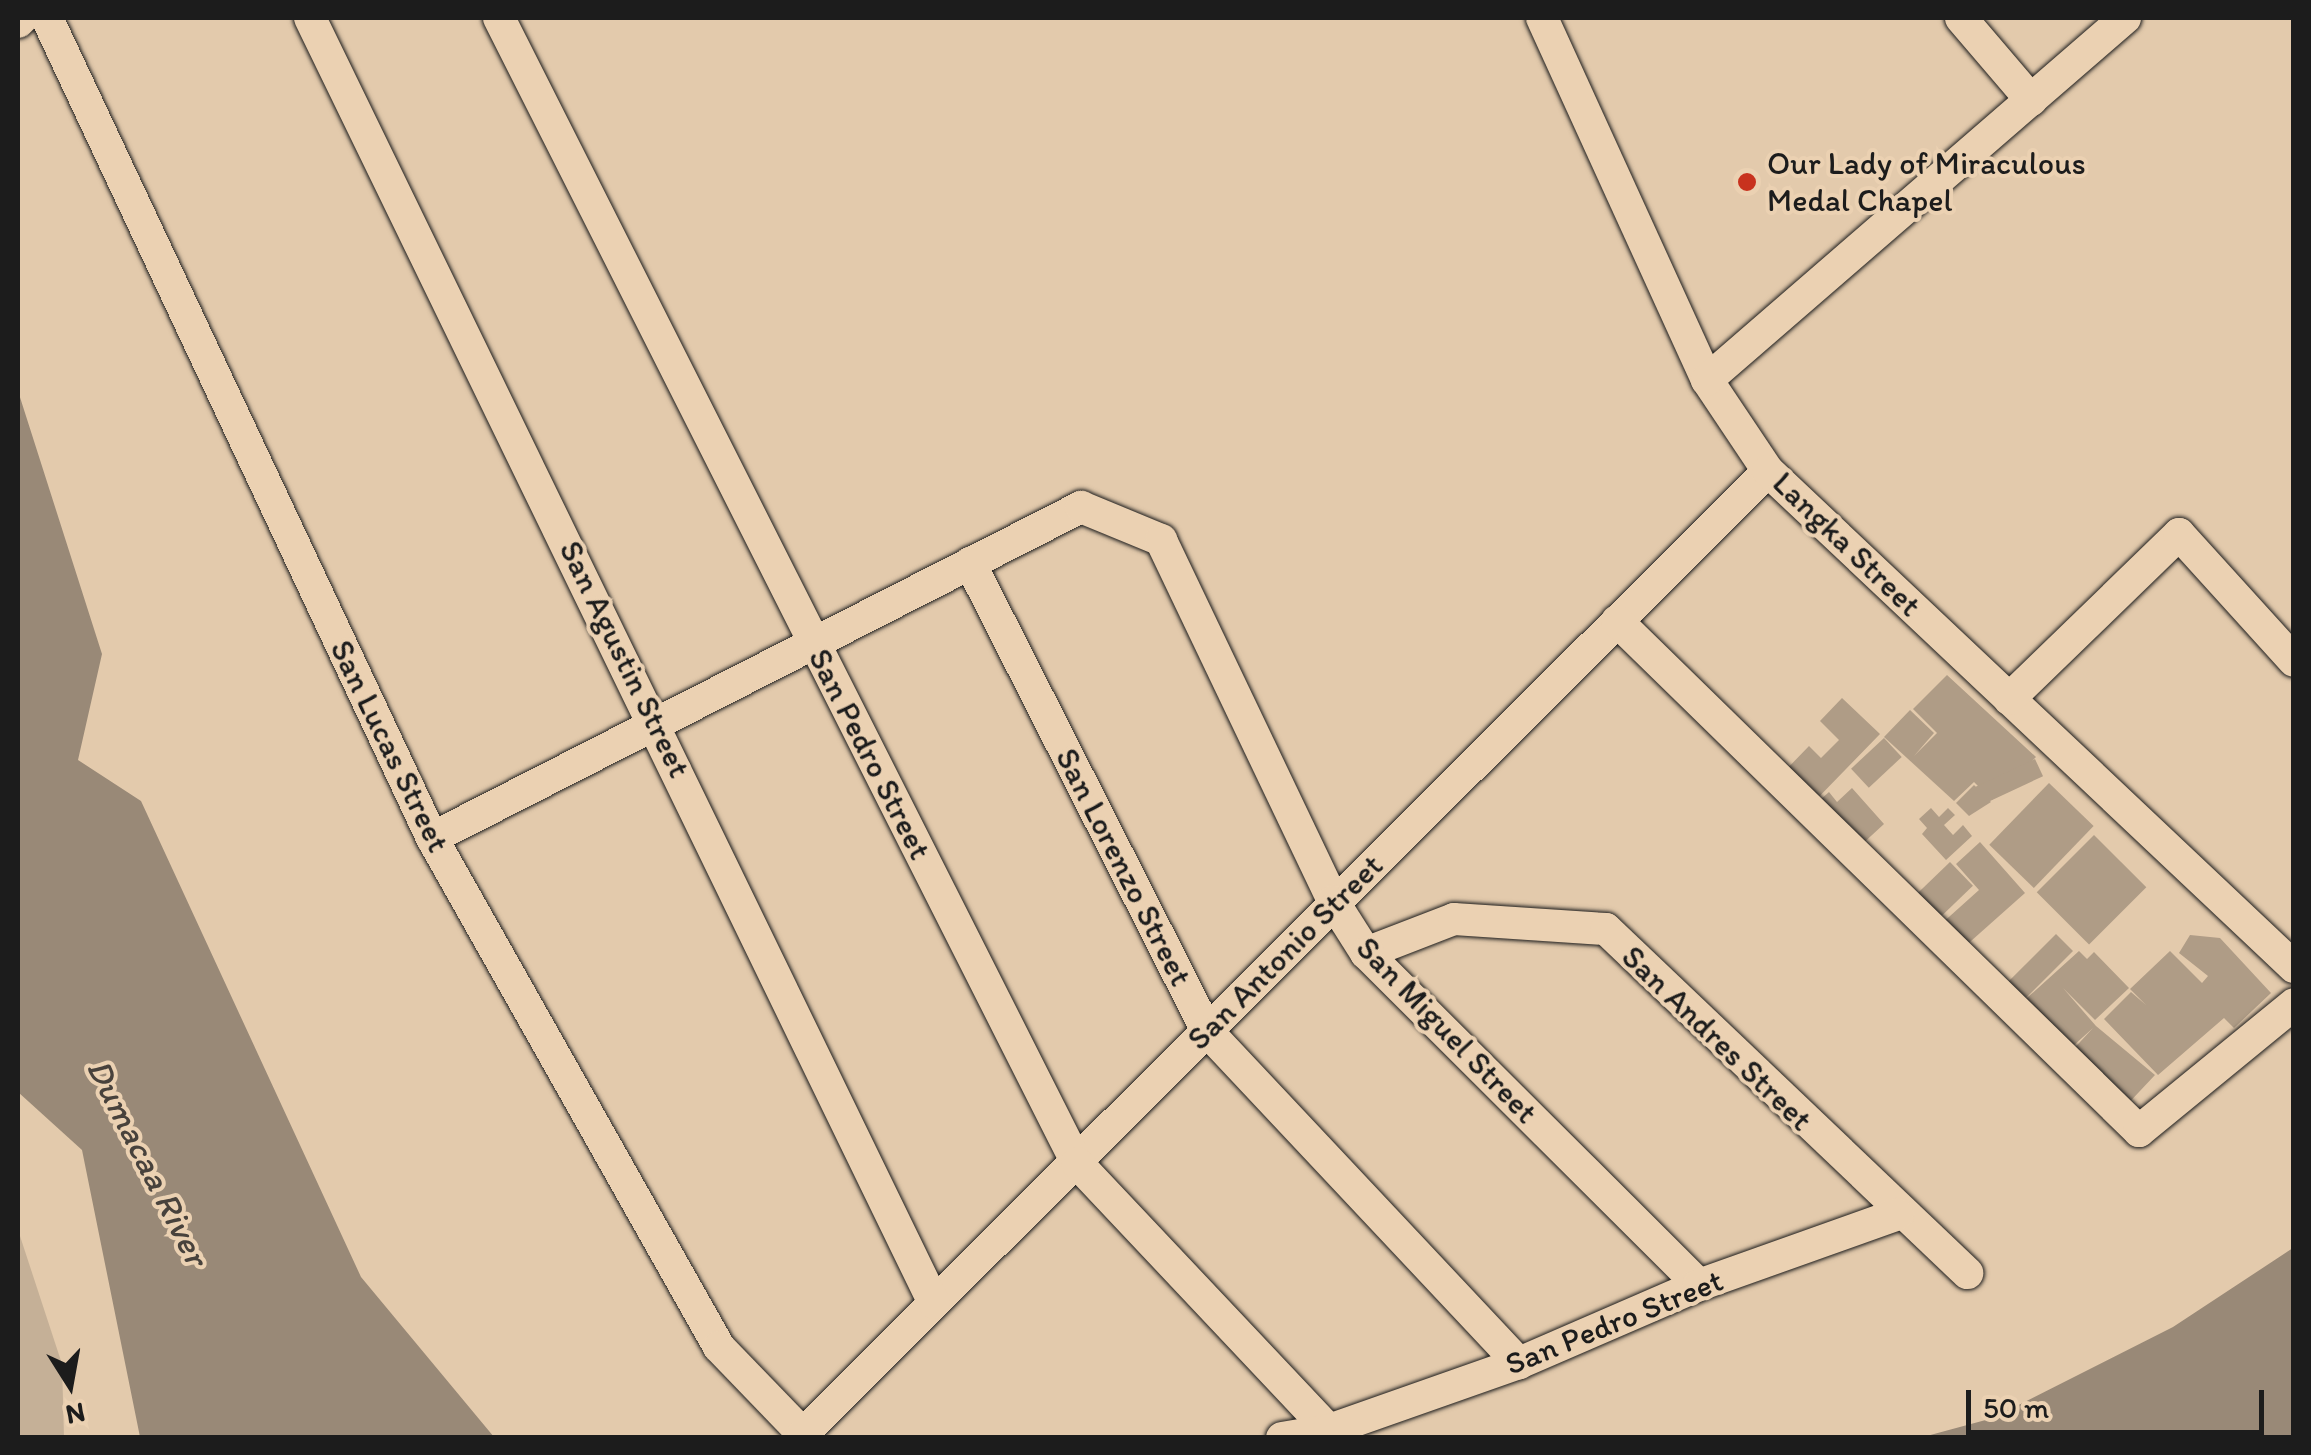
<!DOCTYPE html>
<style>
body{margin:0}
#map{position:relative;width:2311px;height:1455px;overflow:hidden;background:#e3caac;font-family:Itim,sans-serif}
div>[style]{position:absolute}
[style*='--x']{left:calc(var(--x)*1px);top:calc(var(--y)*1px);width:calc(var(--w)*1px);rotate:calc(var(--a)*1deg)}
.green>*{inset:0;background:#c5b097}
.water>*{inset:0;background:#998977}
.building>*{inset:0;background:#af9c86;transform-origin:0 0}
.roads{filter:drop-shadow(0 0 2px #1c1c1c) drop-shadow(0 0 2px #1c1c1c)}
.street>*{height:32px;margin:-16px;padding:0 16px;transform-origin:16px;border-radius:16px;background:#ebd1b2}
.dots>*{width:28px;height:28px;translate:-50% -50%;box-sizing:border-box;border:5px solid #ebd1b2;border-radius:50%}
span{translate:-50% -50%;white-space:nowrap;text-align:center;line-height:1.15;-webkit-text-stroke:8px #ebd1b2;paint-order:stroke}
.poi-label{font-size:32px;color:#1c1c1c}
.left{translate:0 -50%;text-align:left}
.street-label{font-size:32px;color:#1c1c1c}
.water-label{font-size:35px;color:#48423c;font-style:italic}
.frame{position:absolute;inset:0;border:20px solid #1c1c1c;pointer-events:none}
.north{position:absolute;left:20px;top:1335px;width:100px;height:100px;-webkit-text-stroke:8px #ebd1b2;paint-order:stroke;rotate:169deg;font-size:28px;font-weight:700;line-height:40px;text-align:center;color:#1c1c1c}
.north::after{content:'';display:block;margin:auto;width:35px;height:45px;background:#1c1c1c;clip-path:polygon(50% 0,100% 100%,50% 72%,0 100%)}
.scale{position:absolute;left:1966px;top:1390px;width:298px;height:45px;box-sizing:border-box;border:5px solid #1c1c1c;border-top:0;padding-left:12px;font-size:30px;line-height:35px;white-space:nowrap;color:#1c1c1c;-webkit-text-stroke:8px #ebd1b2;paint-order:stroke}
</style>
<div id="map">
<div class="green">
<i style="clip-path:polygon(18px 1230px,62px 1364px,64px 1437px,18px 1437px)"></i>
</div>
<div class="water">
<i style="clip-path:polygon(18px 391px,102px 654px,78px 760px,141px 801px,361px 1277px,494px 1437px,140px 1437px,82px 1150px,18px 1092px)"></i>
<i style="clip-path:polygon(2293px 1248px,2293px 1437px,1923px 1437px,1993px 1418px,2173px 1327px)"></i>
</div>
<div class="building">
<i style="clip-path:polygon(1947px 675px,2036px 757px,1992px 800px,1974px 782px,1954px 801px,1884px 737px,1910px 710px,1934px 733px,1914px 756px,1937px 733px,1913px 709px)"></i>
<i style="clip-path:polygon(1842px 698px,1880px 734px,1811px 805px,1780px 776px,1809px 746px,1821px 758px,1839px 740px,1820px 721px)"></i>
<i style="left:1884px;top:738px;width:26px;height:45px;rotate:47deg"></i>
<i style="left:2035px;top:759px;width:19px;height:72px;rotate:65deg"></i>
<i style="left:2049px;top:783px;width:62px;height:86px;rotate:44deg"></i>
<i style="clip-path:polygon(1974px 785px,1991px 802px,1969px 816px,1956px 803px)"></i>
<i style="clip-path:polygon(1852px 788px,1884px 824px,1859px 847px,1820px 800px,1829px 792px,1837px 802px)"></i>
<i style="clip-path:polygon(1931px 808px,1939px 817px,1948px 808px,1955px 815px,1944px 825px,1953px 835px,1963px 825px,1972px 836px,1946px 860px,1922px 834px,1927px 828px,1919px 819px)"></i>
<i style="left:2094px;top:835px;width:74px;height:81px;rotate:45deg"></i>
<i style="clip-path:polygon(1980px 842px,2025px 893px,1962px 949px,1940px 925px,1979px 890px,1956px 864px)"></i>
<i style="left:1950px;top:862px;width:33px;height:48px;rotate:46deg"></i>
<i style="left:2056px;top:934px;width:24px;height:79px;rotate:45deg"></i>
<i style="clip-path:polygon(2190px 935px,2220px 938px,2271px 993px,2234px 1028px,2224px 1018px,2158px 1075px,2104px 1019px,2131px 992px,2146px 1005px,2130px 989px,2170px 951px,2202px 983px,2208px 976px,2179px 953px)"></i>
<i style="clip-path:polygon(2079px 951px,2087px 959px,2094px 952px,2129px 988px,2095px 1020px,2063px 988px,2096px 1026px,2155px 1075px,2123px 1109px,2067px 1056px,2093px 1028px,2063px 1055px,2018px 1006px)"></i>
</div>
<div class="roads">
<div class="street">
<i style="--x:47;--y:18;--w:906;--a:64.85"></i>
<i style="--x:432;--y:838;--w:584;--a:60.58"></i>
<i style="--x:719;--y:1347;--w:121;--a:46"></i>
<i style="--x:803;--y:1434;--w:1363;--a:-44.94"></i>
<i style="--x:310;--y:18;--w:1428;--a:64.1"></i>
<i style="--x:499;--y:18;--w:1283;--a:63.22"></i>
<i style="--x:1077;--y:1163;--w:367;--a:46.7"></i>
<i style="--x:1542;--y:18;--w:398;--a:65.5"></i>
<i style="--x:1707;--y:380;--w:110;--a:56.2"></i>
<i style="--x:1768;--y:471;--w:723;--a:43.32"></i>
<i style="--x:1961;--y:18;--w:108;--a:49.5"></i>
<i style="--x:18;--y:22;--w:6;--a:-45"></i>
<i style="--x:1707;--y:380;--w:553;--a:-40.89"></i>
<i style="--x:970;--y:563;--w:525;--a:63.14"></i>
<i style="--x:1207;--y:1031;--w:456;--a:46.8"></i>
<i style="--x:1617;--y:621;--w:730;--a:44.33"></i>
<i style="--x:2139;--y:1131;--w:200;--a:-39.3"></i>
<i style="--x:2009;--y:699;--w:237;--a:-44.1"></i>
<i style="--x:2179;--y:534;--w:171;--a:47.8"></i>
<i style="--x:432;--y:838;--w:729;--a:-27.02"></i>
<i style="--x:1081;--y:507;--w:87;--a:22.4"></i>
<i style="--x:1161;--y:540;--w:400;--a:64.5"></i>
<i style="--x:1333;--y:901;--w:62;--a:57.6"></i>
<i style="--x:1366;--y:953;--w:470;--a:44.9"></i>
<i style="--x:1366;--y:953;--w:94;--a:-21.1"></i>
<i style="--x:1454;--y:919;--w:152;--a:3.8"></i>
<i style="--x:1606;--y:929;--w:499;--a:43.6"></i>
<i style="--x:1282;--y:1438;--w:48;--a:-9.7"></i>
<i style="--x:1329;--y:1430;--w:201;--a:-19.4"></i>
<i style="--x:1519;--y:1363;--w:196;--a:-23.4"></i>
<i style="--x:1699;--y:1285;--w:211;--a:-19.6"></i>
</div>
</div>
<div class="dots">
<i style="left:1747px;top:182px;background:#c8321e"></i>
</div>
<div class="poi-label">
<span class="left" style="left:1767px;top:182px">Our Lady of Miraculous<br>Medal Chapel</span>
</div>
<div class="street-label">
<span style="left:1847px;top:544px;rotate:44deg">Langka Street</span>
<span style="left:625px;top:659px;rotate:64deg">San Agustin Street</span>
<span style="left:390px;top:746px;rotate:64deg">San Lucas Street</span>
<span style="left:870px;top:754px;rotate:63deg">San Pedro Street</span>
<span style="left:1124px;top:867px;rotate:63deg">San Lorenzo Street</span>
<span style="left:1285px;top:952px;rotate:-45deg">San Antonio Street</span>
<span style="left:1447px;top:1030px;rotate:46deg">San Miguel Street</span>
<span style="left:1717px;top:1038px;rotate:44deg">San Andres Street</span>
<span style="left:1614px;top:1322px;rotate:-22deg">San Pedro Street</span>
</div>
<div class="water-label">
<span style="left:148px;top:1162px;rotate:63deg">Dumacaa River</span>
</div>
<div class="frame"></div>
<div class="north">N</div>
<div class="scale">50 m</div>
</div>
